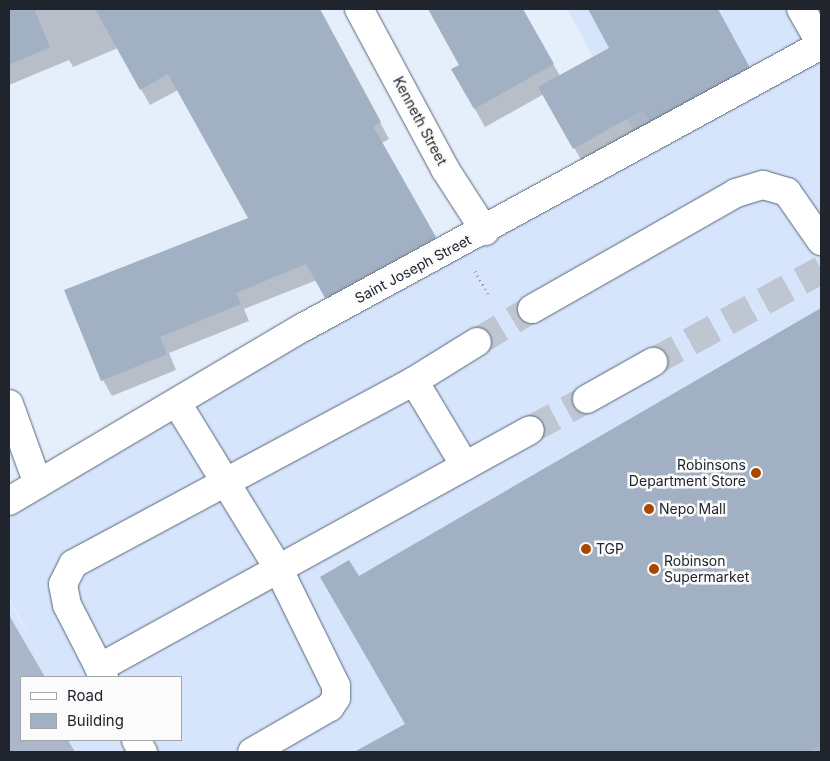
<!DOCTYPE html>
<style>
body{margin:0}
#map{position:relative;width:830px;height:761px;overflow:hidden;background:#e5eefb;font-family:Inter,sans-serif}
div>[style]{position:absolute}
[style*='--x']{left:calc(var(--x)*1px);top:calc(var(--y)*1px);width:calc(var(--w)*1px);rotate:calc(var(--a)*1deg)}
.built>*{inset:0;background:#d6e5fb}
.shadow>*{inset:0;background:#0003}
.building>*{inset:0;background:#a2b0c4}
.minor-tunnel>*{height:28px;margin-top:-14px;transform-origin:0;background:repeating-linear-gradient(90deg,#bec6d2 0 28px,transparent 0 42px)}
.path>*{height:3px;margin-top:-1.5px;transform-origin:0;background:repeating-linear-gradient(90deg,#939aa5 0 1px,transparent 0 5px)}
.roads{filter:drop-shadow(0 0 1px #586578) drop-shadow(0 0 1px #586578)}
.minor>*{height:28px;margin:-14px;padding:0 14px;transform-origin:14px;border-radius:14px;background:#fff}
.dots>*{width:14px;height:14px;translate:-50% -50%;box-sizing:border-box;border:2px solid #fbfbfb;border-radius:50%}
span{translate:-50% -50%;white-space:nowrap;text-align:center;line-height:1.15;-webkit-text-stroke:5px #fbfbfb;paint-order:stroke}
.street-label{font-size:14px;color:#20252d}
.poi-label{font-size:14px;color:#20252d}
.right{translate:-100% -50%;text-align:right}
.left{translate:0 -50%;text-align:left}
.frame{position:absolute;inset:0;border:10px solid #20252d;pointer-events:none}
.legend{position:absolute;left:20px;top:676px;width:162px;height:65px;box-sizing:border-box;background:#fbfbfb;border:1px solid #a3a5a9;margin:0;padding:6px 9px;list-style:none;font-size:15px;color:#20252d}
.legend li{display:flex;align-items:center;gap:10px;height:25px}
.legend b{width:25px;border:1px solid #a3a5a9}
</style>
<div id="map">
<div class="built">
<i style="clip-path:polygon(evenodd,567px 9px,821px 9px,821px 752px,9px 752px,9px 601px,45px 665px,9px 598px,9px 513px,640px 143px,567px 9px,21px 677px,181px 677px,181px 740px,21px 740px,21px 677px)"></i>
</div>
<div class="shadow">
<i style="clip-path:polygon(9px 9px,319px 9px,389px 139px,382px 143px,444px 254px,336px 313px,317px 280px,244px 309px,249px 321px,169px 353px,176px 370px,112px 396px,103px 380px,250px 218px,178px 90px,150px 105px,118px 48px,73px 67px,69px 60px,9px 85px)"></i>
<i style="clip-path:polygon(429px 9px,522px 9px,560px 76px,610px 48px,589px 9px,717px 9px,759px 85px,585px 167px,544px 94px,485px 127px,453px 70px,461px 65px)"></i>
<i style="clip-path:polygon(821px 309px,821px 752px,357px 752px,407px 725px,358px 578px)"></i>
<i style="clip-path:polygon(9px 615px,45px 677px,21px 677px,21px 740px,68px 740px,75px 752px,9px 752px)"></i>
</div>
<div class="building">
<i style="clip-path:polygon(9px 9px,34px 9px,50px 47px,9px 65px)"></i>
<i style="clip-path:polygon(95px 9px,320px 9px,381px 122px,373px 126px,436px 237px,325px 298px,306px 264px,236px 293px,241px 304px,160px 337px,167px 354px,101px 381px,64px 290px,248px 218px,168px 74px,140px 90px)"></i>
<i style="clip-path:polygon(428px 9px,523px 9px,554px 64px,474px 109px,451px 69px,459px 65px)"></i>
<i style="clip-path:polygon(588px 9px,718px 9px,749px 66px,649px 121px,643px 110px,573px 149px,538px 87px,609px 48px)"></i>
<i style="clip-path:polygon(821px 308px,821px 745px,809px 752px,354px 752px,405px 724px,320px 577px,349px 560px,359px 576px)"></i>
</div>
<div class="minor-tunnel">
<i style="--x:477;--y:342;--w:64;--a:-31"></i>
<i style="--x:653;--y:362;--w:192;--a:-28.7"></i>
<i style="--x:530;--y:430;--w:65;--a:-28.5"></i>
</div>
<div class="path">
<i style="--x:475;--y:271;--w:30;--a:60"></i>
</div>
<div class="roads">
<div class="minor">
<i style="--x:359;--y:9;--w:182;--a:61.7"></i>
<i style="--x:445;--y:169;--w:74;--a:57.2"></i>
<i style="--x:801;--y:9;--w:40;--a:60.3"></i>
<i style="--x:532;--y:309;--w:235;--a:-29.6"></i>
<i style="--x:736;--y:193;--w:28;--a:-17"></i>
<i style="--x:763;--y:185;--w:25;--a:16"></i>
<i style="--x:787;--y:192;--w:60;--a:55.2"></i>
<i style="--x:414;--y:381;--w:99;--a:59"></i>
<i style="--x:587;--y:399;--w:76;--a:-29.3"></i>
<i style="--x:177;--y:403;--w:193;--a:58.5"></i>
<i style="--x:278;--y:568;--w:131;--a:63.8"></i>
<i style="--x:336;--y:686;--w:12;--a:90"></i>
<i style="--x:336;--y:698;--w:11;--a:124"></i>
<i style="--x:330;--y:707;--w:90;--a:150"></i>
<i style="--x:9;--y:404;--w:85;--a:70.1"></i>
<i style="--x:9;--y:501;--w:340;--a:-30.6"></i>
<i style="--x:302;--y:328;--w:591;--a:-28.6"></i>
<i style="--x:99;--y:668;--w:492;--a:-28.9"></i>
<i style="--x:104;--y:677;--w:81;--a:-117.2"></i>
<i style="--x:67;--y:605;--w:21;--a:-101"></i>
<i style="--x:63;--y:584;--w:22;--a:-63"></i>
<i style="--x:73;--y:564;--w:387;--a:-28.2"></i>
<i style="--x:414;--y:381;--w:74;--a:-31.8"></i>
<i style="--x:136;--y:740;--w:14;--a:60"></i>
</div>
</div>
<div class="dots">
<i style="left:756px;top:473px;background:#a84700"></i>
<i style="left:649px;top:509px;background:#a84700"></i>
<i style="left:586px;top:549px;background:#a84700"></i>
<i style="left:654px;top:569px;background:#a84700"></i>
</div>
<div class="street-label">
<span style="left:420px;top:121px;rotate:62deg">Kenneth Street</span>
<span style="left:413px;top:269px;rotate:-28deg">Saint Joseph Street</span>
</div>
<div class="poi-label">
<span class="right" style="left:746px;top:473px">Robinsons<br>Department Store</span>
<span class="left" style="left:659px;top:509px">Nepo Mall</span>
<span class="left" style="left:596px;top:549px">TGP</span>
<span class="left" style="left:664px;top:569px">Robinson<br>Supermarket</span>
</div>
<div class="frame"></div>
<ul class="legend">
<li><b style="height:6px;background:#fff"></b>Road</li>
<li><b style="height:14px;background:#a2b0c4"></b>Building</li>
</ul>
</div>
